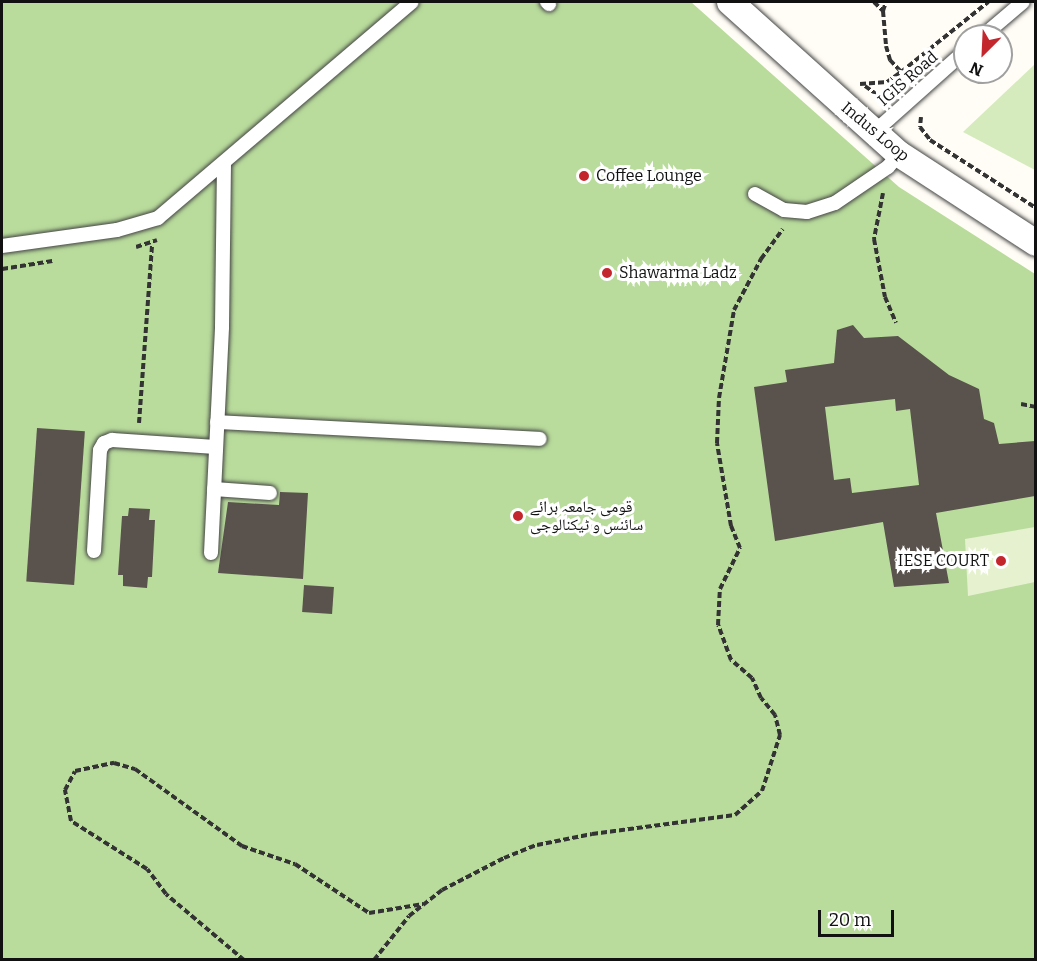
<!DOCTYPE html>
<meta charset="utf-8">
<style>
body{margin:0}
#map{position:relative;width:1037px;height:961px;overflow:hidden;background:#fffdf5;font-family:Bitter,"Noto Naskh Arabic",serif}
div>[style]{position:absolute}
[style*='--x']{left:calc(var(--x)*1px);top:calc(var(--y)*1px);width:calc(var(--w)*1px);rotate:calc(var(--a)*1deg)}
.green>*{inset:0;background:#d5ebbd}
.forest>*{inset:0;background:#b9dc9c}
.pitch>*{inset:0;background:#e6f2cf}
.building>*{inset:0;background:#5a524d;transform-origin:0 0}
.path>*{height:4px;margin-top:-2px;transform-origin:0;background:repeating-linear-gradient(90deg,#333 0 6px,transparent 0 9px)}
.roads{filter:drop-shadow(0 0 2px #444) drop-shadow(0 0 2px #444)}
.lane>*{height:14px;margin:-7px;padding:0 7px;transform-origin:7px;border-radius:7px;background:#fff}
.street>*{height:26px;margin:-13px;padding:0 13px;transform-origin:13px;border-radius:13px;background:#fff}
.dots>*{width:16px;height:16px;translate:-50% -50%;box-sizing:border-box;border:3px solid #fff;border-radius:50%}
span{translate:-50% -50%;white-space:nowrap;text-align:center;line-height:1.15;-webkit-text-stroke:6px #fff;paint-order:stroke}
.street-label{font-size:16px;color:#111}
.poi-label{font-size:16px;color:#111}
.left{translate:0 -50%;text-align:left}
.right{translate:-100% -50%;text-align:right}
.frame{position:absolute;inset:0;border:3px solid #111;pointer-events:none}
.north{position:absolute;left:953px;top:24px;width:60px;height:60px;box-sizing:border-box;background:#fff;border:2px solid #a0a0a0;border-radius:50%;rotate:204deg;font-size:16px;font-weight:700;line-height:24px;text-align:center;color:#111}
.north::after{content:'';display:block;margin:auto;width:21px;height:27px;background:#c4262e;clip-path:polygon(50% 0,100% 100%,50% 72%,0 100%)}
.scale{position:absolute;left:818px;top:910px;width:76px;height:27px;box-sizing:border-box;border:3px solid #111;border-top:0;padding-left:8px;font-size:18px;line-height:21px;white-space:nowrap;color:#111;-webkit-text-stroke:4px #fff;paint-order:stroke}
</style>
<div id="map">
<div class="green">
<i style="clip-path:polygon(1035px 64px,1035px 170px,963px 132px)"></i>
</div>
<div class="forest">
<i style="clip-path:polygon(2px 2px,691px 2px,899px 187px,1035px 274px,1035px 959px,2px 960px)"></i>
</div>
<div class="pitch">
<i style="clip-path:polygon(1035px 527px,1035px 582px,968px 596px,965px 539px)"></i>
</div>
<div class="building">
<i style="clip-path:polygon(evenodd,853px 325px,864px 338px,898px 336px,949px 375px,979px 389px,984px 419px,994px 423px,999px 444px,1035px 441px,1035px 496px,936px 513px,949px 583px,894px 587px,883px 522px,775px 541px,754px 387px,787px 382px,785px 370px,834px 363px,837px 330px,853px 325px,895px 399px,896px 411px,910px 409px,919px 485px,852px 493px,850px 478px,834px 480px,825px 407px,895px 399px)"></i>
<i style="left:37px;top:428px;width:48px;height:154px;rotate:4deg"></i>
<i style="clip-path:polygon(280px 492px,308px 493px,303px 579px,218px 573px,228px 502px,279px 505px)"></i>
<i style="clip-path:polygon(129px 508px,150px 509px,149px 520px,155px 520px,152px 577px,148px 577px,147px 588px,123px 586px,123px 575px,118px 575px,122px 516px,128px 516px)"></i>
<i style="left:304px;top:585px;width:30px;height:27px;rotate:4deg"></i>
</div>
<div class="path">
<i style="--x:874;--y:2;--w:13;--a:45"></i>
<i style="--x:883;--y:11;--w:9;--a:-72"></i>
<i style="--x:883;--y:11;--w:35;--a:85"></i>
<i style="--x:886;--y:46;--w:15;--a:74"></i>
<i style="--x:890;--y:60;--w:16;--a:47"></i>
<i style="--x:901;--y:72;--w:112;--a:-38.8"></i>
<i style="--x:860;--y:84;--w:27;--a:-4"></i>
<i style="--x:887;--y:82;--w:17;--a:-36"></i>
<i style="--x:865;--y:86;--w:22;--a:36"></i>
<i style="--x:921;--y:117;--w:10;--a:96"></i>
<i style="--x:920;--y:127;--w:16;--a:52"></i>
<i style="--x:930;--y:140;--w:126;--a:32.7"></i>
<i style="--x:883;--y:193;--w:47;--a:101.1"></i>
<i style="--x:874;--y:239;--w:59;--a:79.3"></i>
<i style="--x:885;--y:297;--w:28;--a:67"></i>
<i style="--x:136;--y:247;--w:22;--a:-18"></i>
<i style="--x:2;--y:269;--w:51;--a:-9.1"></i>
<i style="--x:1021;--y:404;--w:15;--a:11"></i>
<i style="--x:139;--y:423;--w:179;--a:-85.8"></i>
<i style="--x:244;--y:960;--w:102;--a:-139.8"></i>
<i style="--x:166;--y:894;--w:31;--a:-127"></i>
<i style="--x:147;--y:869;--w:90;--a:-147.7"></i>
<i style="--x:71;--y:821;--w:32;--a:-101"></i>
<i style="--x:65;--y:790;--w:21;--a:-62"></i>
<i style="--x:75;--y:771;--w:40;--a:-12"></i>
<i style="--x:114;--y:763;--w:22;--a:16"></i>
<i style="--x:135;--y:769;--w:132;--a:35.7"></i>
<i style="--x:242;--y:846;--w:56;--a:18.8"></i>
<i style="--x:295;--y:864;--w:89;--a:33.5"></i>
<i style="--x:369;--y:913;--w:55;--a:-9.5"></i>
<i style="--x:374;--y:960;--w:56;--a:-51.5"></i>
<i style="--x:409;--y:916;--w:42;--a:-38.2"></i>
<i style="--x:442;--y:890;--w:70;--a:-27.3"></i>
<i style="--x:504;--y:858;--w:35;--a:-22"></i>
<i style="--x:537;--y:845;--w:56;--a:-11.3"></i>
<i style="--x:592;--y:834;--w:144;--a:-7.6"></i>
<i style="--x:735;--y:815;--w:36;--a:-42"></i>
<i style="--x:762;--y:791;--w:59;--a:-72.2"></i>
<i style="--x:780;--y:735;--w:21;--a:-104"></i>
<i style="--x:775;--y:715;--w:22;--a:-129"></i>
<i style="--x:761;--y:698;--w:22;--a:-114"></i>
<i style="--x:752;--y:678;--w:28;--a:-139"></i>
<i style="--x:731;--y:660;--w:37;--a:-110"></i>
<i style="--x:718;--y:625;--w:36;--a:-87"></i>
<i style="--x:720;--y:589;--w:46;--a:-64"></i>
<i style="--x:740;--y:548;--w:24;--a:-112"></i>
<i style="--x:731;--y:526;--w:84;--a:-99.6"></i>
<i style="--x:717;--y:443;--w:45;--a:-87.5"></i>
<i style="--x:719;--y:398;--w:89;--a:-80.3"></i>
<i style="--x:734;--y:310;--w:58;--a:-62.1"></i>
<i style="--x:761;--y:259;--w:37;--a:-54"></i>
</div>
<div class="roads">
<div class="lane">
<i style="--x:547;--y:2;--w:3;--a:45"></i>
<i style="--x:983;--y:36;--w:52;--a:-40.4"></i>
<i style="--x:873;--y:133;--w:123;--a:-41.7"></i>
<i style="--x:755;--y:194;--w:33;--a:29"></i>
<i style="--x:784;--y:210;--w:23;--a:5"></i>
<i style="--x:807;--y:212;--w:29;--a:-18"></i>
<i style="--x:835;--y:203;--w:64;--a:-34.2"></i>
<i style="--x:888;--y:167;--w:17;--a:-50"></i>
<i style="--x:2;--y:246;--w:116;--a:-7.9"></i>
<i style="--x:117;--y:230;--w:43;--a:-16.3"></i>
<i style="--x:158;--y:218;--w:333;--a:-40.4"></i>
<i style="--x:217;--y:422;--w:323;--a:3"></i>
<i style="--x:214;--y:489;--w:56;--a:4.1"></i>
<i style="--x:94;--y:551;--w:101;--a:-86.6"></i>
<i style="--x:100;--y:450;--w:8;--a:-60"></i>
<i style="--x:104;--y:443;--w:9;--a:-21"></i>
<i style="--x:112;--y:440;--w:104;--a:3.9"></i>
<i style="--x:211;--y:553;--w:226;--a:-87.2"></i>
<i style="--x:222;--y:327;--w:162;--a:-89.3"></i>
</div>
<div class="street">
<i style="--x:730;--y:2;--w:227;--a:42"></i>
<i style="--x:899;--y:154;--w:163;--a:33"></i>
</div>
</div>
<div class="dots">
<i style="left:584px;top:176px;background:#c4262e"></i>
<i style="left:607px;top:273px;background:#c4262e"></i>
<i style="left:518px;top:516px;background:#c4262e"></i>
<i style="left:1001px;top:561px;background:#c4262e"></i>
</div>
<div class="street-label">
<span style="left:908px;top:79px;rotate:-41deg">IGIS Road</span>
<span style="left:875px;top:132px;rotate:40deg">Indus Loop</span>
</div>
<div class="poi-label">
<span class="left" style="left:596px;top:176px">Coffee Lounge</span>
<span class="left" style="left:619px;top:273px">Shawarma Ladz</span>
<span class="left" style="left:530px;top:516px">قومی جامعہ برائے<br>سائنس و ٹیکنالوجی</span>
<span class="right" style="left:989px;top:561px">IESE COURT</span>
</div>
<div class="frame"></div>
<div class="north">N</div>
<div class="scale">20 m</div>
</div>
